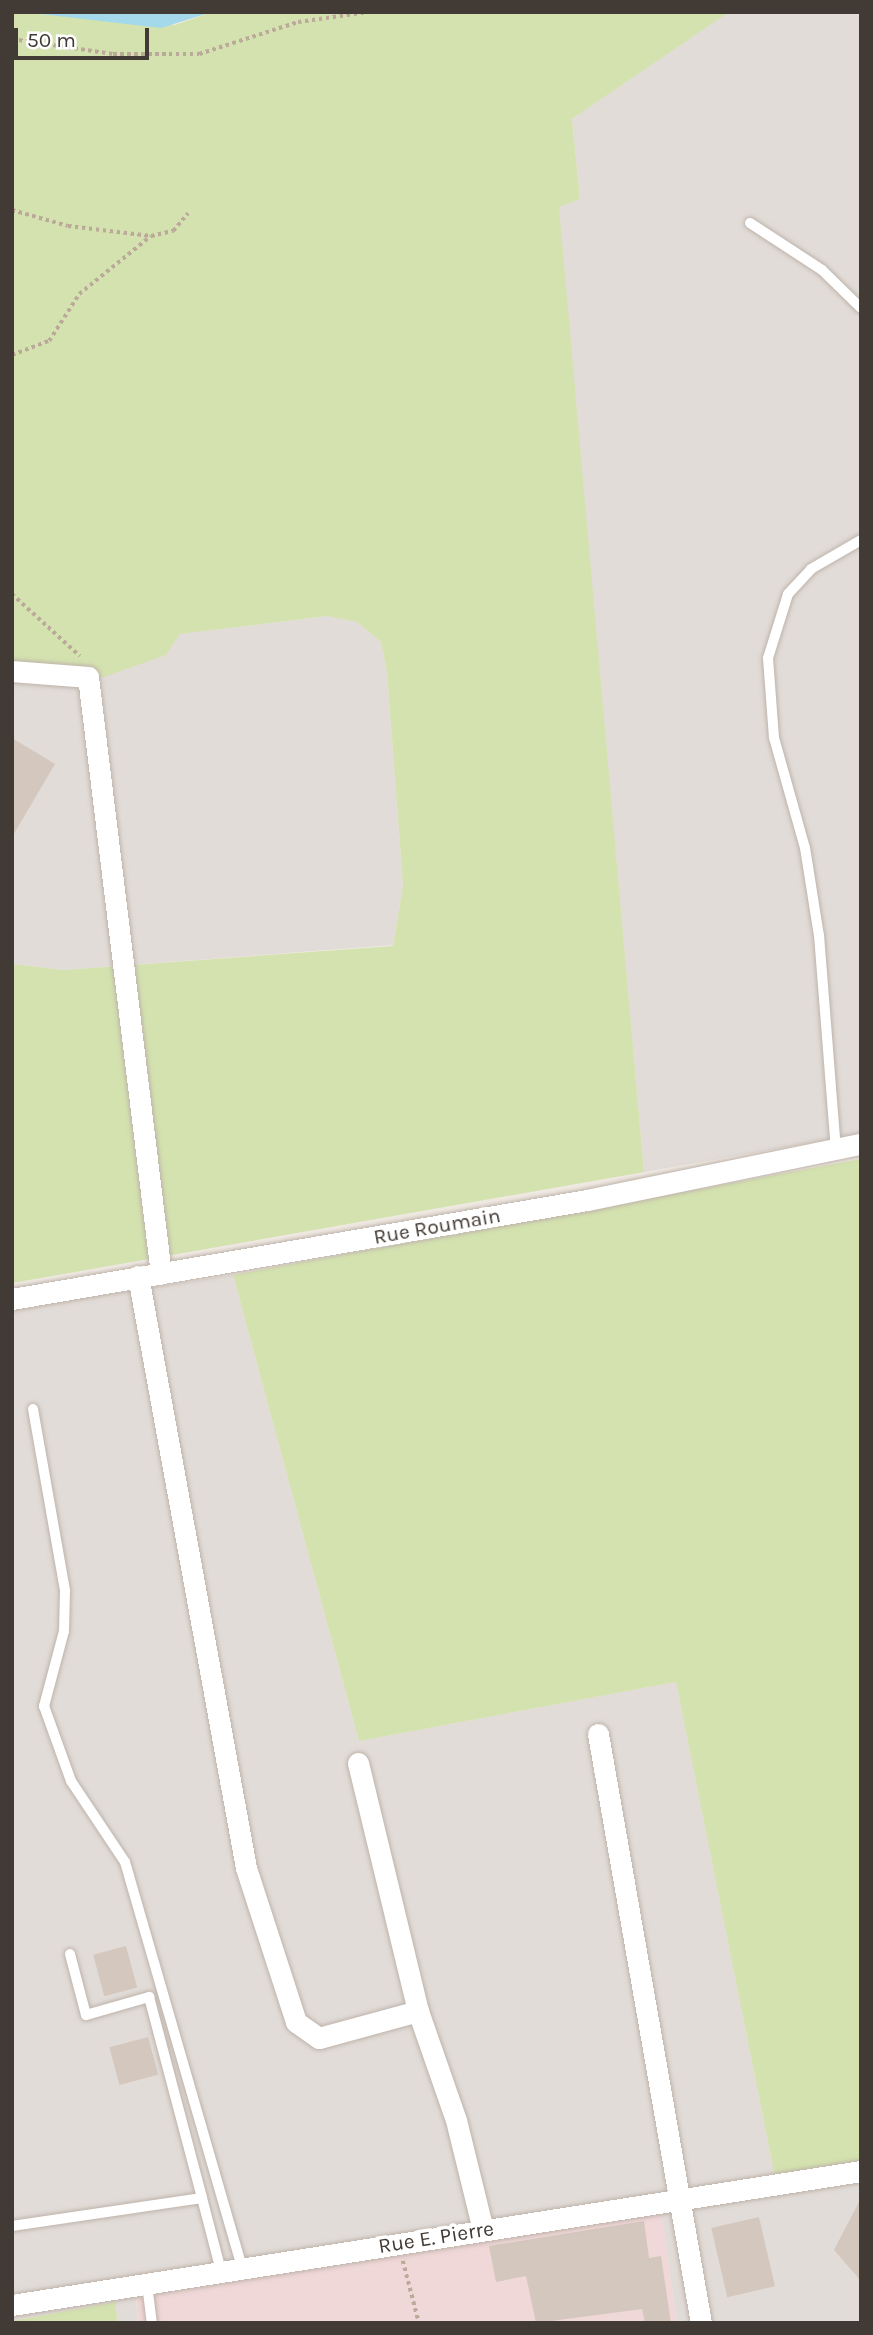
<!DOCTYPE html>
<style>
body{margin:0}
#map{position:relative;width:873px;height:2335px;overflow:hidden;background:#f0eae3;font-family:Karla,sans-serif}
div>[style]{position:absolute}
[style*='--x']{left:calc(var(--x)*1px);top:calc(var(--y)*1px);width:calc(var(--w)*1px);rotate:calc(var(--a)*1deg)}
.industrial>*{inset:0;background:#e2dcd8}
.medical>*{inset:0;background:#f0d7d8}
.green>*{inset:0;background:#d4e2af}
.water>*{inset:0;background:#a3d9ea}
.building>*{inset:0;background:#d4c7bd;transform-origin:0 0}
.path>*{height:3.5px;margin-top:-1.75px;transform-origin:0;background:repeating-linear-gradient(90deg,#bba999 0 3.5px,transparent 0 7px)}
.roads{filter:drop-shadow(0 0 2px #beb3aa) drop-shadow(0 0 2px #beb3aa)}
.lane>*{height:10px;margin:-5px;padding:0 5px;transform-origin:5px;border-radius:5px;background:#fff}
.street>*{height:21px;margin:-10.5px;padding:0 10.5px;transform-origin:10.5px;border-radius:10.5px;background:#fff}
span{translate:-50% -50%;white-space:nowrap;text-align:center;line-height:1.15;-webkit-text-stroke:7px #fff;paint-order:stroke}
.street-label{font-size:21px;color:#423a34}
.frame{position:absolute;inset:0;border:14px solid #423a34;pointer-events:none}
.scale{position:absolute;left:14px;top:28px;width:135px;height:32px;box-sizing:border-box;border:4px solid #423a34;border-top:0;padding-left:9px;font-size:21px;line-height:24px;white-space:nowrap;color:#423a34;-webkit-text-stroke:5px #fff;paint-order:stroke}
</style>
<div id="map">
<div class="industrial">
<i style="clip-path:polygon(728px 12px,861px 12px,861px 1134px,644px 1172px,558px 207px,580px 198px,572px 119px)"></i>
<i style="clip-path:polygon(327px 616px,357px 622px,381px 642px,387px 672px,403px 885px,393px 945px,63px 970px,12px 964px,12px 680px,166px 655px,179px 634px)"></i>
<i style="clip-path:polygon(233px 1275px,359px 1741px,676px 1682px,775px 2177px,861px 2162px,861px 2323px,677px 2323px,661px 2210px,136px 2298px,138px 2323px,118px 2323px,115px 2302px,12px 2321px,12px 1309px)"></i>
</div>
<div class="medical">
<i style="clip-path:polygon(661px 2209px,677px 2323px,138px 2323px,136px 2298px)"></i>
</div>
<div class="green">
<i style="clip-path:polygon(12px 12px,175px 25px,212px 12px,729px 12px,572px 119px,580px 199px,559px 207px,644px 1172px,12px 1283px,12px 964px,63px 970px,393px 946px,403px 885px,387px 672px,381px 642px,357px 622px,327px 616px,180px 634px,166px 655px,101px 678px,12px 680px)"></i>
<i style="clip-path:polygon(861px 1159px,861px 2162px,775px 2177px,676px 1682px,359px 1741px,233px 1275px)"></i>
<i style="clip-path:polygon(115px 2302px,118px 2323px,12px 2323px,12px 2321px)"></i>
</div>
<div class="water">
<i style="clip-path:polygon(23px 12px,212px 12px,161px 28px)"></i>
</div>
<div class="building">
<i style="clip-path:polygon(12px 738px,55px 764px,12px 837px)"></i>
<i style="left:126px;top:1946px;width:43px;height:34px;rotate:75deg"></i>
<i style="left:148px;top:2037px;width:39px;height:40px;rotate:75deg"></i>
<i style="clip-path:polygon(861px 2198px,861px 2281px,834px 2250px)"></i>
<i style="left:759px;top:2217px;width:71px;height:49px;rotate:77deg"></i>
<i style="clip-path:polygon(644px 2221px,649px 2258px,661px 2256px,671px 2323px,645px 2323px,642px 2309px,536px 2323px,526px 2276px,496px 2282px,489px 2246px)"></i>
</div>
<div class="path">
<i style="--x:12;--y:39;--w:102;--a:8.4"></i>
<i style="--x:113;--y:54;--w:86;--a:0"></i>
<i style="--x:199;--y:54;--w:104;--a:-17.9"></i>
<i style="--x:298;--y:22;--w:71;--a:-8.1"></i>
<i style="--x:12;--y:210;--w:58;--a:15.9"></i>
<i style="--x:68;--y:226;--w:84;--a:6.9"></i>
<i style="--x:151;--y:236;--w:23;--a:-13"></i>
<i style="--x:173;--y:231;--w:23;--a:-50"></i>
<i style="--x:12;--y:355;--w:40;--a:-21"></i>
<i style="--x:49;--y:341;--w:56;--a:-57.4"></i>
<i style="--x:79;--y:294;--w:92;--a:-38.9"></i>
<i style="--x:12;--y:594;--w:92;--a:42.4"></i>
<i style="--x:403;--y:2261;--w:64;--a:75.5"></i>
</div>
<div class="roads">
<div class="lane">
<i style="--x:750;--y:223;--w:86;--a:33.1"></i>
<i style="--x:822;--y:270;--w:54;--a:44.3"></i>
<i style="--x:836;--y:1151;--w:216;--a:-94.5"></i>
<i style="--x:819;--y:936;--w:89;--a:-99"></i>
<i style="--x:805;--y:848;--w:114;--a:-105.7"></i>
<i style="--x:774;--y:738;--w:80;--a:-94.3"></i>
<i style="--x:768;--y:658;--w:67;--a:-72.6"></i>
<i style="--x:788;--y:594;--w:34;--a:-47"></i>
<i style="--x:811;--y:569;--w:58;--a:-30.1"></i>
<i style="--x:33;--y:1409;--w:185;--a:80"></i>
<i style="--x:65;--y:1591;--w:40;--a:91.4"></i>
<i style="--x:64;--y:1631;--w:78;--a:104.9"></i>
<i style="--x:44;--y:1706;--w:80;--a:70.2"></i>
<i style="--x:71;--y:1781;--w:97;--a:56.3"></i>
<i style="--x:125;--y:1862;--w:423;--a:73.9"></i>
<i style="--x:70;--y:1954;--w:63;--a:75.3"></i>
<i style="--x:86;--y:2015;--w:66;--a:-15.9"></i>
<i style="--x:149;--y:1997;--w:208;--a:75.2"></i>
<i style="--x:12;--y:2226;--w:192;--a:-8.4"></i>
<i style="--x:202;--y:2198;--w:75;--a:75.4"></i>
<i style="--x:147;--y:2284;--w:39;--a:83"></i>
</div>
<div class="street">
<i style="--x:12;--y:671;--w:76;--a:4.5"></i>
<i style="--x:88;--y:677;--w:601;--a:83.03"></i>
<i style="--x:138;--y:1276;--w:602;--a:79.66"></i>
<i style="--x:246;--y:1868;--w:162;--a:72"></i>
<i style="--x:296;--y:2022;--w:28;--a:35"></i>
<i style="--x:319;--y:2038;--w:103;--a:-15.3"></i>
<i style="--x:12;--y:1299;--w:583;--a:-9.77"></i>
<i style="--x:587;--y:1200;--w:280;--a:-11.6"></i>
<i style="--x:598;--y:1734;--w:598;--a:80.08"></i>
<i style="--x:358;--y:1763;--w:255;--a:76.4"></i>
<i style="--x:418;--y:2011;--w:115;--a:70.8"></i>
<i style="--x:456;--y:2120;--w:113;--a:76.2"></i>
<i style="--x:12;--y:2305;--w:860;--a:-8.97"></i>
</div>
</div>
<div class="street-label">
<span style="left:437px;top:1226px;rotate:-10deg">Rue Roumain</span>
<span style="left:436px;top:2237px;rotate:-9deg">Rue E. Pierre</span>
</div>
<div class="frame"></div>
<div class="scale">50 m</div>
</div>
